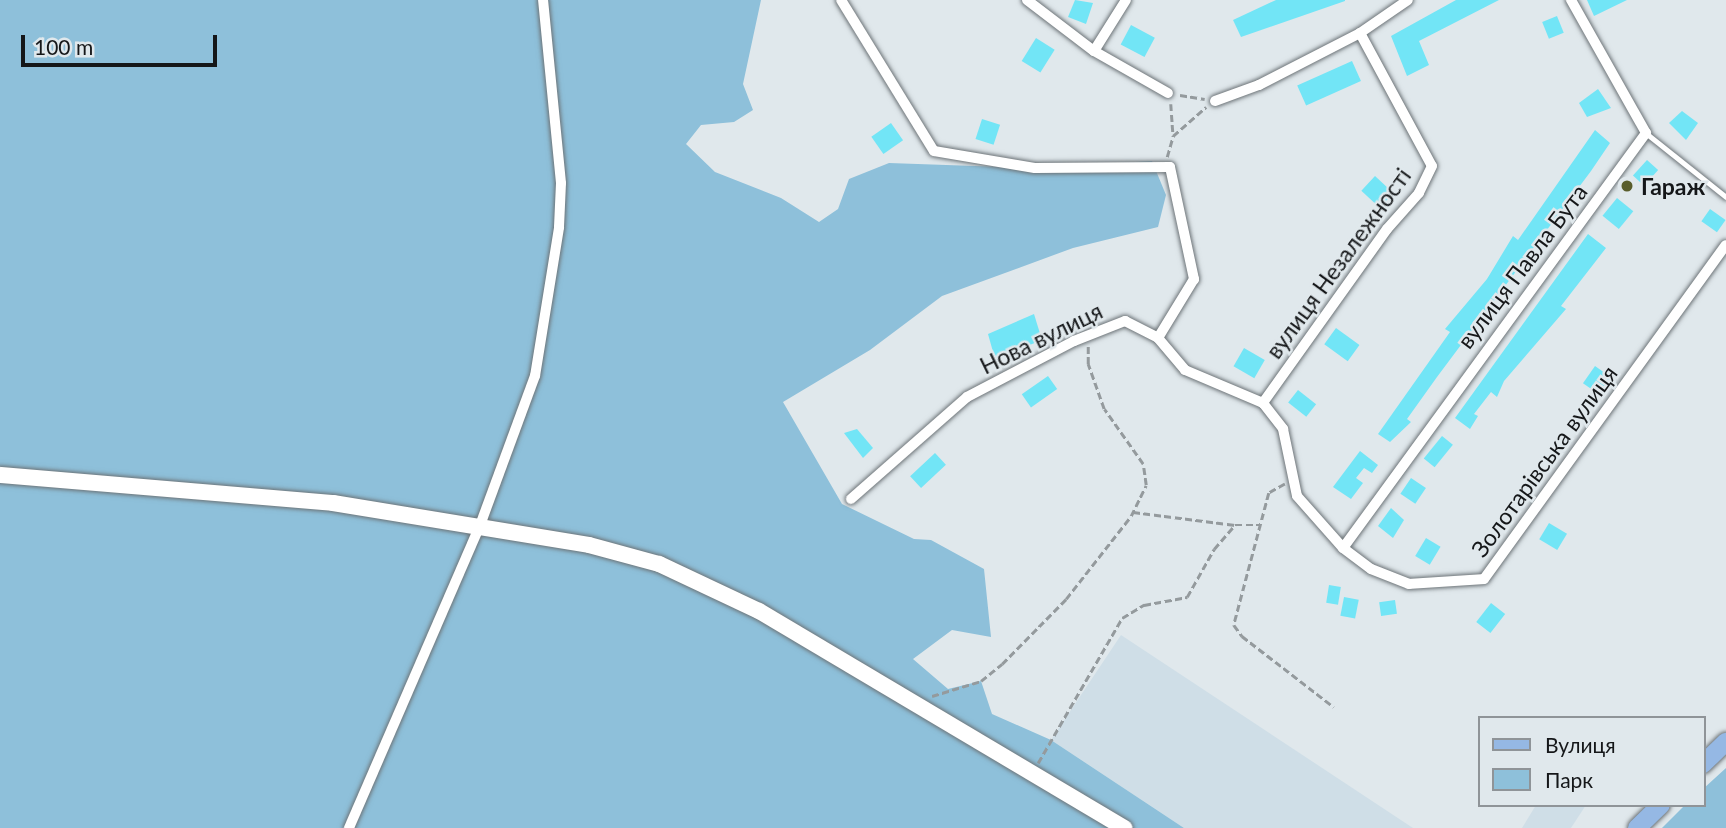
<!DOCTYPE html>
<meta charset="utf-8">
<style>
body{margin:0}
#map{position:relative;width:1726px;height:828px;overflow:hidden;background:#e0e8ec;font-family:Lato,sans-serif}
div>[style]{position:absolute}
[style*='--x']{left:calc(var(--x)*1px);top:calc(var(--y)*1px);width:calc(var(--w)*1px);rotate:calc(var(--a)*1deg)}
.built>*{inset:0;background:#cfdee7}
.green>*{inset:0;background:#8ec0da}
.building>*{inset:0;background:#72e5f6;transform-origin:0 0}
.path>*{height:2.5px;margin-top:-1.25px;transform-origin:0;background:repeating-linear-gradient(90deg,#949a9d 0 7px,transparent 0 10.5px)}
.roads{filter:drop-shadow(0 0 2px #6d7478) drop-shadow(0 0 2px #6d7478)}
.lane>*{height:5px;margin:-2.5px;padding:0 2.5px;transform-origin:2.5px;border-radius:2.5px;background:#fff}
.street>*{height:10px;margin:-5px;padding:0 5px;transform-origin:5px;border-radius:5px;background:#fff}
.secondary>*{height:16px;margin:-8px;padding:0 8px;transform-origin:8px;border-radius:8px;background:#fff}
.primary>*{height:18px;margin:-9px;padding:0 9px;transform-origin:9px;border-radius:9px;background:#95b8e4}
.dots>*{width:19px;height:19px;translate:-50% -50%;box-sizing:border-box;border:4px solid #e0e8ec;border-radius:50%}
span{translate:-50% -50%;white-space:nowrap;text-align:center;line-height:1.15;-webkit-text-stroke:5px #e0e8ec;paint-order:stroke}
.poi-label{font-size:23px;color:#151719;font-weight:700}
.left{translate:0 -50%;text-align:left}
.street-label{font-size:23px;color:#151719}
.legend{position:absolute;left:1478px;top:716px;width:228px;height:91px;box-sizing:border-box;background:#e0e8ec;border:2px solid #8f9498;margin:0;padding:9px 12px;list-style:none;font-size:21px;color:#151719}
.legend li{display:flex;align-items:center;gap:14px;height:35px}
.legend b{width:35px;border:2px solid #8f9498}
.scale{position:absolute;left:21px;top:35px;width:196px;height:32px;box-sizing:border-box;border:4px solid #151719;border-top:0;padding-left:9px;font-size:21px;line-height:24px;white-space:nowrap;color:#151719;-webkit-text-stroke:5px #e0e8ec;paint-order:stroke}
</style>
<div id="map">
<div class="built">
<i style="clip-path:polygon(1121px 635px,1413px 828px,1184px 828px,1051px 740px)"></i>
<i style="clip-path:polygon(1536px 805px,1586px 805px,1571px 828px,1522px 828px)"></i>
</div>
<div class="green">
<i style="clip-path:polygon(0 0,761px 0,743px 84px,753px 110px,734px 122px,701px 125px,686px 144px,715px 172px,781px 198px,819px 222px,838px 209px,849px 179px,889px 163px,1034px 168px,1152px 161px,1166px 195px,1158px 227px,1073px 248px,942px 296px,870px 350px,783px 402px,842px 504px,914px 539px,931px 540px,984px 569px,991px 637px,952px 630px,913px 659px,948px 689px,981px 681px,992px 714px,1051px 740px,1184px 828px,0 828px)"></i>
<i style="clip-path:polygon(1726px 768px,1726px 828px,1662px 828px,1685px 805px,1703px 805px,1703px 789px)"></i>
</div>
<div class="building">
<i style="clip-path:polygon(1075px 0,1093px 3px,1086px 24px,1068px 17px)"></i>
<i style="clip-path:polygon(1276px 0,1345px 0,1345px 1px,1241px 37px,1233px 20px)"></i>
<i style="clip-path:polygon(1456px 0,1499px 0,1419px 41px,1429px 65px,1407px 76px,1391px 36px)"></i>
<i style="clip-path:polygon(1587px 0,1627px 0,1594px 16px)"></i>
<i style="left:1557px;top:16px;width:18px;height:16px;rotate:68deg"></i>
<i style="left:1131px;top:25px;width:27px;height:22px;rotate:28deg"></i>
<i style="left:1036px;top:38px;width:22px;height:27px;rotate:32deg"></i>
<i style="left:1352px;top:61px;width:22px;height:60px;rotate:66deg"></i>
<i style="clip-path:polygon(1598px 89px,1611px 108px,1587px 117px,1579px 103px)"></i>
<i style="clip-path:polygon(1682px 111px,1698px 123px,1686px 140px,1669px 123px)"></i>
<i style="left:982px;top:119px;width:19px;height:21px;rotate:18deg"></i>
<i style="left:891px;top:123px;width:21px;height:24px;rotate:55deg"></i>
<i style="clip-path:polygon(1595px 130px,1610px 143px,1591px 171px,1437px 377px,1407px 419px,1411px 422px,1390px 442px,1378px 434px,1450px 332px,1445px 329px,1487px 279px,1513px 236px,1518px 240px)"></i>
<i style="left:1647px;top:160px;width:15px;height:21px;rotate:42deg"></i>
<i style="left:1375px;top:176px;width:25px;height:20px;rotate:43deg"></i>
<i style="left:1617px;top:198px;width:21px;height:23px;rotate:39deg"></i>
<i style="left:1710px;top:209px;width:19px;height:15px;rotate:35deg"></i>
<i style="clip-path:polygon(1588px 234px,1606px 248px,1561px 306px,1566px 309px,1504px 381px,1497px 397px,1491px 392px,1474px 414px,1478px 416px,1470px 429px,1455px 418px)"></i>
<i style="clip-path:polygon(1034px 314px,1042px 340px,995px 359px,988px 334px)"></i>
<i style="left:1336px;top:328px;width:29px;height:20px;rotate:36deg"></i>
<i style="left:1244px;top:348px;width:24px;height:21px;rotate:30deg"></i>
<i style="left:1595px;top:366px;width:19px;height:21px;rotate:35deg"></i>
<i style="left:1048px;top:376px;width:16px;height:32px;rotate:55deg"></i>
<i style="left:1298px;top:390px;width:23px;height:16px;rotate:38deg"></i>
<i style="clip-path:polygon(857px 429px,873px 448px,863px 458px,844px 433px)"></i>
<i style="left:1442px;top:436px;width:14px;height:29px;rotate:39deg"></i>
<i style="clip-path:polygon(1360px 451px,1378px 465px,1372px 473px,1364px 468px,1356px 478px,1363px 483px,1351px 499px,1333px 487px)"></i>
<i style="left:935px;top:453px;width:16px;height:34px;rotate:47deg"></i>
<i style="left:1411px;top:478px;width:18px;height:19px;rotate:34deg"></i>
<i style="clip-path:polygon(1391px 508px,1404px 520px,1393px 538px,1378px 526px)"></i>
<i style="left:1549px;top:523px;width:21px;height:19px;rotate:31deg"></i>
<i style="left:1426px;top:538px;width:17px;height:21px;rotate:31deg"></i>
<i style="left:1329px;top:585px;width:12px;height:18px;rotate:9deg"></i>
<i style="left:1344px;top:597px;width:15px;height:19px;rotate:11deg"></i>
<i style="left:1395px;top:600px;width:14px;height:16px;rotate:82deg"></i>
<i style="left:1491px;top:603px;width:18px;height:24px;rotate:38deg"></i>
</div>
<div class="path">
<i style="--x:1180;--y:95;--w:25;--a:9"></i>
<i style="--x:1171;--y:104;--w:32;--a:86"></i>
<i style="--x:1167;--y:157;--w:22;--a:-74"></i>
<i style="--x:1173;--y:136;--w:44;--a:-41.3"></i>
<i style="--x:1285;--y:484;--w:18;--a:151"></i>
<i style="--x:1269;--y:493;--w:137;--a:104.9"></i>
<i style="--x:1234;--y:625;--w:14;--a:54"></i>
<i style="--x:1242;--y:636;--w:116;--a:37.7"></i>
<i style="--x:1133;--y:512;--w:103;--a:7.3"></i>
<i style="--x:932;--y:696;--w:51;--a:-17"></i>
<i style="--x:981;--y:681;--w:27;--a:-39"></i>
<i style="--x:1002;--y:664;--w:91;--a:-45.4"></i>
<i style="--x:1066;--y:599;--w:105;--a:-51.9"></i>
<i style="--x:1131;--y:516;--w:34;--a:-64"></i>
<i style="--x:1146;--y:485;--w:21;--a:-98"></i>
<i style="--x:1143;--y:464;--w:67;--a:-125.3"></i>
<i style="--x:1104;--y:409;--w:48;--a:-109.6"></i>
<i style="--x:1088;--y:364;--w:18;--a:-90"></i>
<i style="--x:1038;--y:763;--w:168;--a:-59.9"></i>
<i style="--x:1122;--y:618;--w:26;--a:-31"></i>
<i style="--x:1144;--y:605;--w:44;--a:-10.5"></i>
<i style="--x:1187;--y:597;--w:55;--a:-60.6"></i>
<i style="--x:1214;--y:549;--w:32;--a:-49"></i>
<i style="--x:1235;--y:525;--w:26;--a:0"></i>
</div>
<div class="roads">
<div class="lane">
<i style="--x:1647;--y:134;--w:101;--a:38.6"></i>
</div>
<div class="street">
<i style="--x:841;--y:0;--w:177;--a:58.4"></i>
<i style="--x:934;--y:151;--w:102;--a:9.6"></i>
<i style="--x:1035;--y:168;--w:135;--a:-0.4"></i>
<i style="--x:1170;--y:167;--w:115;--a:77.9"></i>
<i style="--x:1194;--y:279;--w:69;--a:121.4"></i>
<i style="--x:1027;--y:0;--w:84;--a:37.3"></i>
<i style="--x:1094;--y:51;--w:85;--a:29.6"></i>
<i style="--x:1360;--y:33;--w:151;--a:61.6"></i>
<i style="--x:1432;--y:166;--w:30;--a:116"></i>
<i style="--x:1419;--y:193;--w:48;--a:131.6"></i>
<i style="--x:1387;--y:229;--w:214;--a:125.5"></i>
<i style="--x:1263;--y:403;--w:33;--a:52"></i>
<i style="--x:1283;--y:429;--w:68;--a:78.2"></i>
<i style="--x:1297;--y:496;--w:69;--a:48.5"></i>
<i style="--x:1343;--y:548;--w:35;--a:37"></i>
<i style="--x:1371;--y:569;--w:41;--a:21.5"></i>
<i style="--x:1409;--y:584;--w:75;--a:-3.8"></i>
<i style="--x:1484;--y:579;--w:412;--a:-54.1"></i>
<i style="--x:1094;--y:51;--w:60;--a:-57.9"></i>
<i style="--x:1215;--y:101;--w:47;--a:-20"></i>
<i style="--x:1259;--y:85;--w:114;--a:-27.2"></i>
<i style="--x:1360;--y:33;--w:58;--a:-34.5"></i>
<i style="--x:851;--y:499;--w:154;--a:-41.3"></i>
<i style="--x:967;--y:397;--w:121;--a:-27.6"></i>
<i style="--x:1074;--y:341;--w:55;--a:-21.4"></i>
<i style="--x:1125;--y:321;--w:37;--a:27"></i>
<i style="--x:1158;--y:338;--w:42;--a:49.8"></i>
<i style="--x:1185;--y:370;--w:85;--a:22.9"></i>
<i style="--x:1343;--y:548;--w:514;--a:-53.87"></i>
<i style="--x:1646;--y:133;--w:153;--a:-119.4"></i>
<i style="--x:349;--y:828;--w:327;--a:-66.6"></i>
<i style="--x:479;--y:528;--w:162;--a:-69.8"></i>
<i style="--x:535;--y:376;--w:151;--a:-80.8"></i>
<i style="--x:559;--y:227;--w:44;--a:-87.4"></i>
<i style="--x:561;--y:183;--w:184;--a:-95.6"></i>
</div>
<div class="secondary">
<i style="--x:0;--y:475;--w:334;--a:4.8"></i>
<i style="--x:333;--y:503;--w:259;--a:9.3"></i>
<i style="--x:589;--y:545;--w:73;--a:15.2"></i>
<i style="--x:659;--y:564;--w:110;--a:25.2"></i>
<i style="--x:759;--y:611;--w:425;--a:30.7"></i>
</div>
<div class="primary">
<i style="--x:1703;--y:764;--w:32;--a:-44"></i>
<i style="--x:1637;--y:828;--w:33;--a:-44"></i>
</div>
</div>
<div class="dots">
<i style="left:1627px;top:186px;background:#595d2b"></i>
</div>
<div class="poi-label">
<span class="left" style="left:1641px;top:186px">Гараж</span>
</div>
<div class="street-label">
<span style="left:1338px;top:263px;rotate:-54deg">вулиця Незалежності</span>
<span style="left:1522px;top:266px;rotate:-53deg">вулиця Павла Бута</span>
<span style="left:1041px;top:338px;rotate:-26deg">Нова вулиця</span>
<span style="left:1544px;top:461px;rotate:-54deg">Золотарівська вулиця</span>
</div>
<ul class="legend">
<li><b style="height:9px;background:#95b8e4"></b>Вулиця</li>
<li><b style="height:19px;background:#8ec0da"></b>Парк</li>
</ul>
<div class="scale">100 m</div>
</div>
